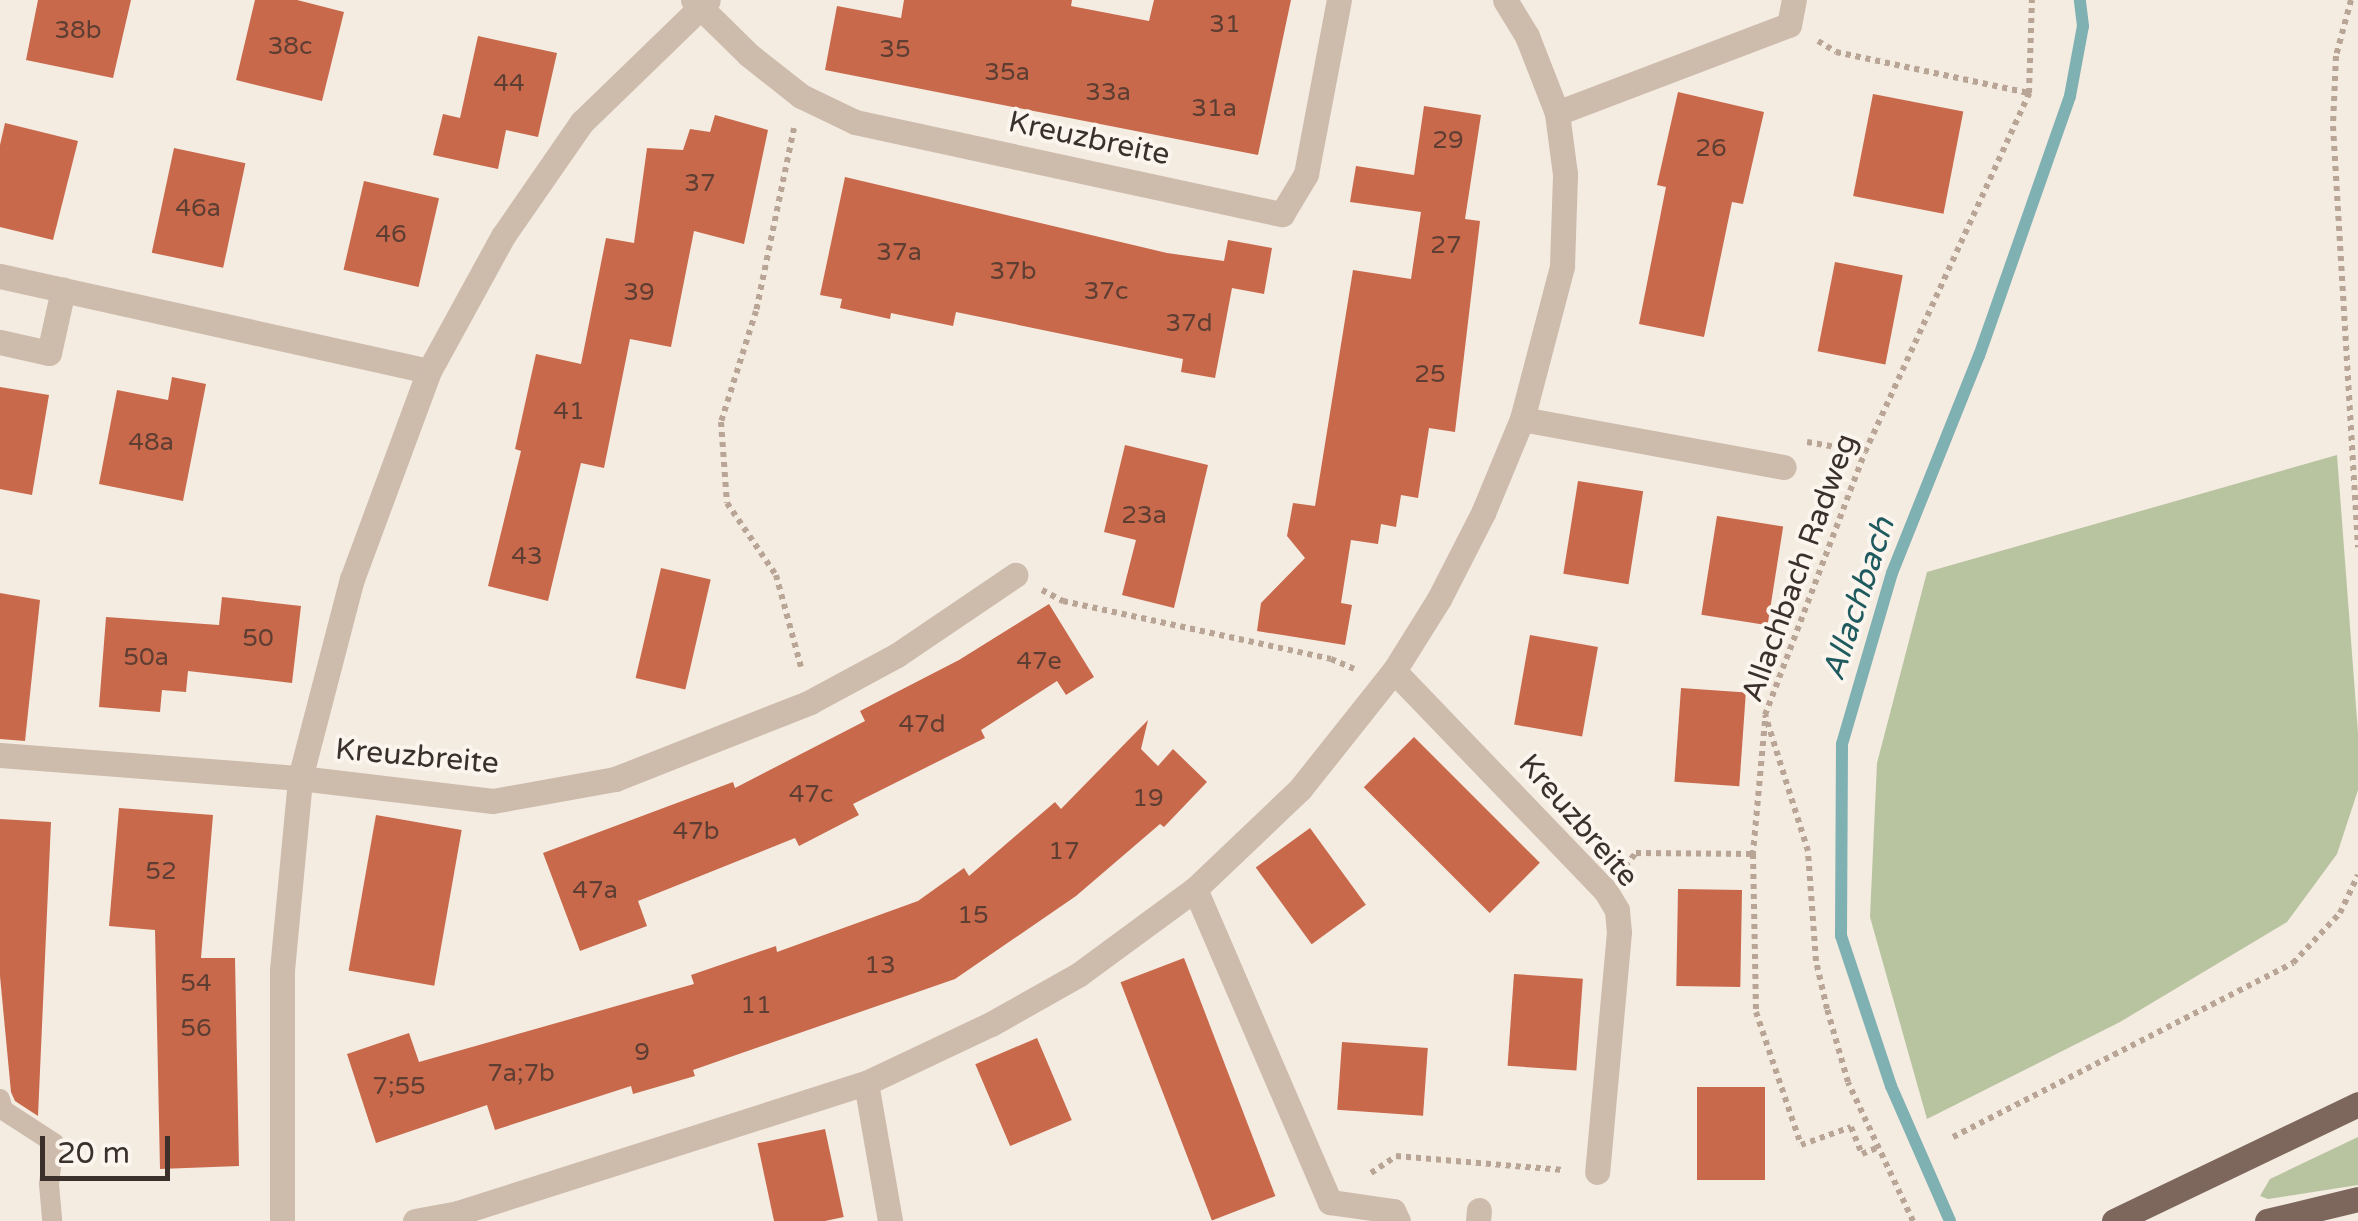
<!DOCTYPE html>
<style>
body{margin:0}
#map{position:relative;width:2358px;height:1221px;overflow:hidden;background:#f4ebe1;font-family:"Varela Round",sans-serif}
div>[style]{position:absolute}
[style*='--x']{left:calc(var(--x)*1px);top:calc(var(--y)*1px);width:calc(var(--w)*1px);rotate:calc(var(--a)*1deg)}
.green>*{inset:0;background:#b8c4a0}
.stream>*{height:12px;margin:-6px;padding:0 6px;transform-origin:6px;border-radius:6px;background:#7fb0b2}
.building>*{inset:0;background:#c8694b;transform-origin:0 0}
.path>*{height:6px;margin-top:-3px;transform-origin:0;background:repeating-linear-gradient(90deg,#b9a596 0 5px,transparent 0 10px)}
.lane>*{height:20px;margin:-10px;padding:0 10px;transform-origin:10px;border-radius:10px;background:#cdbbac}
.street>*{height:25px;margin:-12.5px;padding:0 12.5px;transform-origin:12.5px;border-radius:12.5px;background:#cdbbac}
.primary>*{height:25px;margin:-12.5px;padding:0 12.5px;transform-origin:12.5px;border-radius:12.5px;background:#7d675c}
span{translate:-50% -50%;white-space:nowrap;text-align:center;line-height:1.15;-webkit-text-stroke:8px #fbf5ee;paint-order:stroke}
.number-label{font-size:25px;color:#5e3e33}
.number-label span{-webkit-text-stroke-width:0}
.street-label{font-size:30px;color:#3b302b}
.water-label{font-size:32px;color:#1f5a5e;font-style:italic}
.scale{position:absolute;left:40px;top:1136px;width:130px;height:45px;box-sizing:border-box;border:5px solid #3b302b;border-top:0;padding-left:12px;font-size:30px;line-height:35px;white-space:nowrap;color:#3b302b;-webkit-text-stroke:8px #fbf5ee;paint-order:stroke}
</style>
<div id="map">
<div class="green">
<i style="clip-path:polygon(2337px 455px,2358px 733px,2358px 790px,2337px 854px,2287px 922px,2120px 1022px,1927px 1119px,1870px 917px,1877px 763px,1927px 572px)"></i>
<i style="clip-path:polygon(2358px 1137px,2358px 1185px,2268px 1199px,2260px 1196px,2270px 1179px)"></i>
</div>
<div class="stream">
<i style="--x:1950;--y:1221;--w:147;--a:-113.6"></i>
<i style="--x:1891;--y:1086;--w:158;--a:-108.4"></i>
<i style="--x:1841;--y:936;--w:192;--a:-89.7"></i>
<i style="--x:1842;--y:744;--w:178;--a:-73.7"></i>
<i style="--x:1892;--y:573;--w:234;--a:-68.2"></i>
<i style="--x:1979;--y:356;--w:275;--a:-70.7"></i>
<i style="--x:2070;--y:96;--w:71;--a:-79.5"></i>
<i style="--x:2083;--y:26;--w:26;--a:-97"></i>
</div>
<div class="building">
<i style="clip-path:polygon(38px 0,131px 0,113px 78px,26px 60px)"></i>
<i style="clip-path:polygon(255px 0,297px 0,344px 12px,322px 101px,236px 80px)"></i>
<i style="clip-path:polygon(904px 0,1072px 0,1071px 6px,1149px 21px,1154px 0,1291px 0,1258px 155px,825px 70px,837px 6px,901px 18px)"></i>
<i style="clip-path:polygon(478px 36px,557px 53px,538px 137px,506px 130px,498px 169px,433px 155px,443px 114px,460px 118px)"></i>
<i style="clip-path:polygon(1678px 92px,1764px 112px,1743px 204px,1732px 202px,1704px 337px,1639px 324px,1666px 187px,1657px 185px)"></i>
<i style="left:1873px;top:94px;width:92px;height:104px;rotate:11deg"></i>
<i style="clip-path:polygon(1424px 106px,1481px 115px,1465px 219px,1480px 221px,1455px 432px,1429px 428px,1418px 498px,1401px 495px,1396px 527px,1381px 524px,1378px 544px,1351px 540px,1341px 603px,1352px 605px,1345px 645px,1257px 631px,1261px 603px,1305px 558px,1287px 536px,1293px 503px,1315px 506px,1353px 270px,1411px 279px,1421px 212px,1350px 202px,1356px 166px,1414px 175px)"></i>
<i style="clip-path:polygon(715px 115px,768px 130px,744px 244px,694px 231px,671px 347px,630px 339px,604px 468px,581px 463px,548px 601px,488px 586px,521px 451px,515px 449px,536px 354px,581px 364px,606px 238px,634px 243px,647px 148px,683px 150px,690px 129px,710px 132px)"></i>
<i style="clip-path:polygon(5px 123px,78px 141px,53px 240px,0 227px,0 145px)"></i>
<i style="left:174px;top:148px;width:73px;height:107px;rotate:12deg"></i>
<i style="clip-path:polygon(845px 177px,1167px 253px,1224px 261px,1228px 240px,1272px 248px,1264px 294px,1232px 288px,1215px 378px,1181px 372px,1183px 359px,956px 312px,953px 326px,891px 313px,890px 319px,840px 308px,842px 299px,820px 295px)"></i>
<i style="left:364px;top:181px;width:77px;height:91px;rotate:13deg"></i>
<i style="left:1835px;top:262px;width:69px;height:91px;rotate:11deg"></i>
<i style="clip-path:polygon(172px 377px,206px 384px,183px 501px,99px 484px,117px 390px,168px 400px)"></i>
<i style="clip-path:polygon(0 387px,49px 395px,32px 495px,0 489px)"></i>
<i style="clip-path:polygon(1125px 445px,1208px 465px,1174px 608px,1122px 595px,1136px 540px,1104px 532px)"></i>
<i style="left:1578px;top:481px;width:66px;height:94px;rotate:9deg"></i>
<i style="left:1717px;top:516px;width:67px;height:100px;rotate:9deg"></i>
<i style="left:661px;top:568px;width:51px;height:113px;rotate:13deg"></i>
<i style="clip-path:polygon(0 593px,40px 600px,25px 741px,0 739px)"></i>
<i style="clip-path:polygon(222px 597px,301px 606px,292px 683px,188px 671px,186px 692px,162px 690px,160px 712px,99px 707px,106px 617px,219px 625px)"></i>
<i style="clip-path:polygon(1049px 604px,1094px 677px,1066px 695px,1057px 681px,981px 730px,985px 738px,853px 804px,859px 815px,799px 846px,795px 838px,638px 901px,647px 926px,580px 951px,543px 853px,733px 782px,735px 788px,865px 721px,860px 711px,959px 660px)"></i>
<i style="left:1530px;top:635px;width:69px;height:91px;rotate:10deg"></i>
<i style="left:1681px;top:688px;width:65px;height:94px;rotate:4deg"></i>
<i style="clip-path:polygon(1148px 720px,1141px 749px,1158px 766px,1173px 749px,1207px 782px,1164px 827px,1160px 824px,1076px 896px,955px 979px,693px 1070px,695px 1076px,633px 1094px,631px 1086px,495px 1130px,487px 1105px,376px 1143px,347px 1054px,409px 1033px,419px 1062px,694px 984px,691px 975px,776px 946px,777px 952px,918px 901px,964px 868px,969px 876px,1055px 802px,1061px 809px)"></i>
<i style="left:1414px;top:737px;width:178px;height:71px;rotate:45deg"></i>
<i style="clip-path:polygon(119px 808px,213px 815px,201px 958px,235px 958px,239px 1166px,160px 1169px,155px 930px,109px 926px)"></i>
<i style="left:376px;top:815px;width:87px;height:158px;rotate:10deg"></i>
<i style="clip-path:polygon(0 819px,51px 822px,38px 1116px,15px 1101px,11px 1092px,0 976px)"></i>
<i style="left:1310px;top:828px;width:95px;height:67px;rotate:54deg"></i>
<i style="left:1678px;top:889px;width:64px;height:97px;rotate:1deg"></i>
<i style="left:1184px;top:958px;width:255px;height:68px;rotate:69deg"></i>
<i style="left:1514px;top:974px;width:69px;height:92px;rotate:4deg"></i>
<i style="left:1037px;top:1038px;width:89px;height:67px;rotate:67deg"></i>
<i style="left:1342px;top:1042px;width:86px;height:68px;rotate:4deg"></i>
<i style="left:1697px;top:1087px;width:68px;height:93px"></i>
<i style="left:825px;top:1129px;width:90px;height:69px;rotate:78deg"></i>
</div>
<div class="path">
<i style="--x:2351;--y:0;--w:58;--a:105"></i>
<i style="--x:2336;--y:56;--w:70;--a:92.5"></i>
<i style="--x:2333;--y:126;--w:422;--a:86.6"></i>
<i style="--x:1818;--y:41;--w:21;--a:31"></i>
<i style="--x:1836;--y:52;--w:197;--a:12"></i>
<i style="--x:794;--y:128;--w:187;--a:101.7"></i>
<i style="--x:756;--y:311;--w:116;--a:107.5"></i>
<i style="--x:721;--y:422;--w:81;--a:85.8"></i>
<i style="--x:727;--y:503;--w:87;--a:55.8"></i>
<i style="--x:776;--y:575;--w:95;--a:74.8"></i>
<i style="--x:1807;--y:442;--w:59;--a:9.8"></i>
<i style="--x:1042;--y:590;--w:24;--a:28"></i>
<i style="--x:1063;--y:601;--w:274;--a:12.2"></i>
<i style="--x:1331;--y:659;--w:25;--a:23"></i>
<i style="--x:1765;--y:721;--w:134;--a:95.2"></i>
<i style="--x:1753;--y:854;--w:158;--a:88.9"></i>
<i style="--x:1756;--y:1012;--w:140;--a:71.3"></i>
<i style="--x:1801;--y:1145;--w:53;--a:-19.8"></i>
<i style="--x:1851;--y:1127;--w:29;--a:68"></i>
<i style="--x:1862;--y:1154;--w:15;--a:-23"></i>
<i style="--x:1625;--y:866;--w:17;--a:-50"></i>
<i style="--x:1636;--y:853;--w:117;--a:0.5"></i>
<i style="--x:1953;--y:1137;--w:382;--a:-27.1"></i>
<i style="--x:2293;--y:963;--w:69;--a:-46.8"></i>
<i style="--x:2340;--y:913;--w:42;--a:-64.7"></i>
<i style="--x:1371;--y:1173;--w:30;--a:-34"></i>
<i style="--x:1396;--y:1156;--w:168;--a:4.8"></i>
<i style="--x:1913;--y:1221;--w:153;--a:-115.1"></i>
<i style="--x:1848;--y:1082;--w:76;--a:-106"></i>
<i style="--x:1827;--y:1009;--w:49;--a:-102.9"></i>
<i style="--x:1816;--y:961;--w:110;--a:-94.2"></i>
<i style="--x:1808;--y:851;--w:143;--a:-107.5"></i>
<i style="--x:1765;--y:715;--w:281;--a:-69.2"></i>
<i style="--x:1865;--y:452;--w:395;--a:-65.4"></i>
<i style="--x:2029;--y:93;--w:93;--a:-88.2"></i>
</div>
<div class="lane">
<i style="--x:0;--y:1099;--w:11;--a:75"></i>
<i style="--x:3;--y:1110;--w:61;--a:32.9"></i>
<i style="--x:54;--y:1143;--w:41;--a:97"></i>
<i style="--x:49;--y:1184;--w:37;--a:85"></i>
</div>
<div class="street">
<i style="--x:693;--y:0;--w:78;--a:44.5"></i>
<i style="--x:749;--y:55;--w:66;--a:38.3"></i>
<i style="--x:801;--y:96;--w:60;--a:25.7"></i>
<i style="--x:855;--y:122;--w:437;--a:12.2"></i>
<i style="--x:1282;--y:214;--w:47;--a:-59"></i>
<i style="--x:1306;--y:174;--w:177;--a:-79.3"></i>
<i style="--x:1557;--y:113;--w:248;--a:-20.8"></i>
<i style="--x:1789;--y:25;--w:25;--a:-79"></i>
<i style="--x:0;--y:276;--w:439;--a:12.5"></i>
<i style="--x:0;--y:342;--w:50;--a:12.7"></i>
<i style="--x:49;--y:353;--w:65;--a:-77.5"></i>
<i style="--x:1522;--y:419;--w:266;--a:10.4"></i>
<i style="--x:1394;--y:671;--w:304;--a:46.1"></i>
<i style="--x:1605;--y:890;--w:23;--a:59"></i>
<i style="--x:1617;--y:910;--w:22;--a:85"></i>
<i style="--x:1619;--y:932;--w:241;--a:95.2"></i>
<i style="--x:0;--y:755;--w:301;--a:4.4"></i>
<i style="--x:300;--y:778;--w:194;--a:6.8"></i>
<i style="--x:493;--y:801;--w:124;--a:-10.2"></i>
<i style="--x:615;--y:779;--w:210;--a:-21.5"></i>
<i style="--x:810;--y:702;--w:99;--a:-28.4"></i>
<i style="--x:897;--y:655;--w:143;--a:-34.1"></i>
<i style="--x:1195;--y:889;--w:341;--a:66.7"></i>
<i style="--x:1330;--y:1202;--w:64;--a:8.1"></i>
<i style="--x:1393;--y:1211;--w:11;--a:63"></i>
<i style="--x:866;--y:1083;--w:140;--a:80.1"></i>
<i style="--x:282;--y:1221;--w:251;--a:-90"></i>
<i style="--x:282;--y:970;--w:193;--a:-84.6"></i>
<i style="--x:300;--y:778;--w:206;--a:-75.4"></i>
<i style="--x:352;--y:579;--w:222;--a:-69.7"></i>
<i style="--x:429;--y:371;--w:154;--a:-61.3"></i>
<i style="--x:503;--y:236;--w:139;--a:-55.3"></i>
<i style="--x:582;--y:122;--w:175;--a:-44.1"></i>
<i style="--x:415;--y:1221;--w:44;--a:-10.5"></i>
<i style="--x:458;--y:1213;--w:428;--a:-17.7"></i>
<i style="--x:866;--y:1083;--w:138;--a:-25.3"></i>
<i style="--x:991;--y:1024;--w:100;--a:-29.4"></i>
<i style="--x:1078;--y:975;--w:145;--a:-36.3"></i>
<i style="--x:1195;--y:889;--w:145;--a:-43.6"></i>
<i style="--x:1300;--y:789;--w:151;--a:-51.5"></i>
<i style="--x:1394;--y:671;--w:85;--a:-58"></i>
<i style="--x:1439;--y:599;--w:97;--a:-62.9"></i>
<i style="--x:1483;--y:513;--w:102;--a:-67.5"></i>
<i style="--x:1522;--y:419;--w:158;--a:-75.3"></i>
<i style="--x:1562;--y:266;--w:92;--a:-88.1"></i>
<i style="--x:1565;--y:174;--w:62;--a:-97.5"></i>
<i style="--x:1557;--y:113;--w:83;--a:-111.3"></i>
<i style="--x:1527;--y:36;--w:42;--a:-121.4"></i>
<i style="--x:1478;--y:1221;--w:11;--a:-85"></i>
</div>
<div class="primary">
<i style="--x:2114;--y:1221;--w:271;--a:-25.6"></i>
<i style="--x:2267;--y:1221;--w:94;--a:-13.6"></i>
</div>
<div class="number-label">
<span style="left:1225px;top:24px">31</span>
<span style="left:78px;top:30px">38b</span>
<span style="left:290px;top:46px">38c</span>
<span style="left:895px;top:49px">35</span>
<span style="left:1007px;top:72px">35a</span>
<span style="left:509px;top:83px">44</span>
<span style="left:1108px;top:92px">33a</span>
<span style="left:1214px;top:108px">31a</span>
<span style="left:1448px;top:140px">29</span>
<span style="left:1711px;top:148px">26</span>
<span style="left:700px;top:183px">37</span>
<span style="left:198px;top:208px">46a</span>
<span style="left:391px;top:234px">46</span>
<span style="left:1446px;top:245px">27</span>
<span style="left:899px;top:252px">37a</span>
<span style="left:1013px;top:271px">37b</span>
<span style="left:1106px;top:291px">37c</span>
<span style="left:639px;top:292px">39</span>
<span style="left:1189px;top:323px">37d</span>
<span style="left:1430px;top:374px">25</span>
<span style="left:569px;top:411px">41</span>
<span style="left:151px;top:442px">48a</span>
<span style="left:1144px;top:515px">23a</span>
<span style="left:527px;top:556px">43</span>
<span style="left:258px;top:638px">50</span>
<span style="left:146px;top:657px">50a</span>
<span style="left:1039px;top:661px">47e</span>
<span style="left:922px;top:724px">47d</span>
<span style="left:811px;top:794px">47c</span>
<span style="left:1148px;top:798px">19</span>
<span style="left:696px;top:831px">47b</span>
<span style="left:1064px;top:851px">17</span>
<span style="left:161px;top:871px">52</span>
<span style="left:595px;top:890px">47a</span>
<span style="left:973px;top:915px">15</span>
<span style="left:880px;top:965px">13</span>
<span style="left:196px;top:983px">54</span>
<span style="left:756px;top:1005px">11</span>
<span style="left:196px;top:1028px">56</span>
<span style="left:642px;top:1052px">9</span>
<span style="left:521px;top:1073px">7a;7b</span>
<span style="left:399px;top:1086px">7;55</span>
</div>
<div class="street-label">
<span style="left:1089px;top:139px;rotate:12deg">Kreuzbreite</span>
<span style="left:1800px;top:568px;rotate:-70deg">Allachbach Radweg</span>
<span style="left:417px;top:757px;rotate:5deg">Kreuzbreite</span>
<span style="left:1578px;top:821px;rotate:49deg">Kreuzbreite</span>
</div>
<div class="water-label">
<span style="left:1859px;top:599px;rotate:-72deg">Allachbach</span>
</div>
<div class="scale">20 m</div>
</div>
